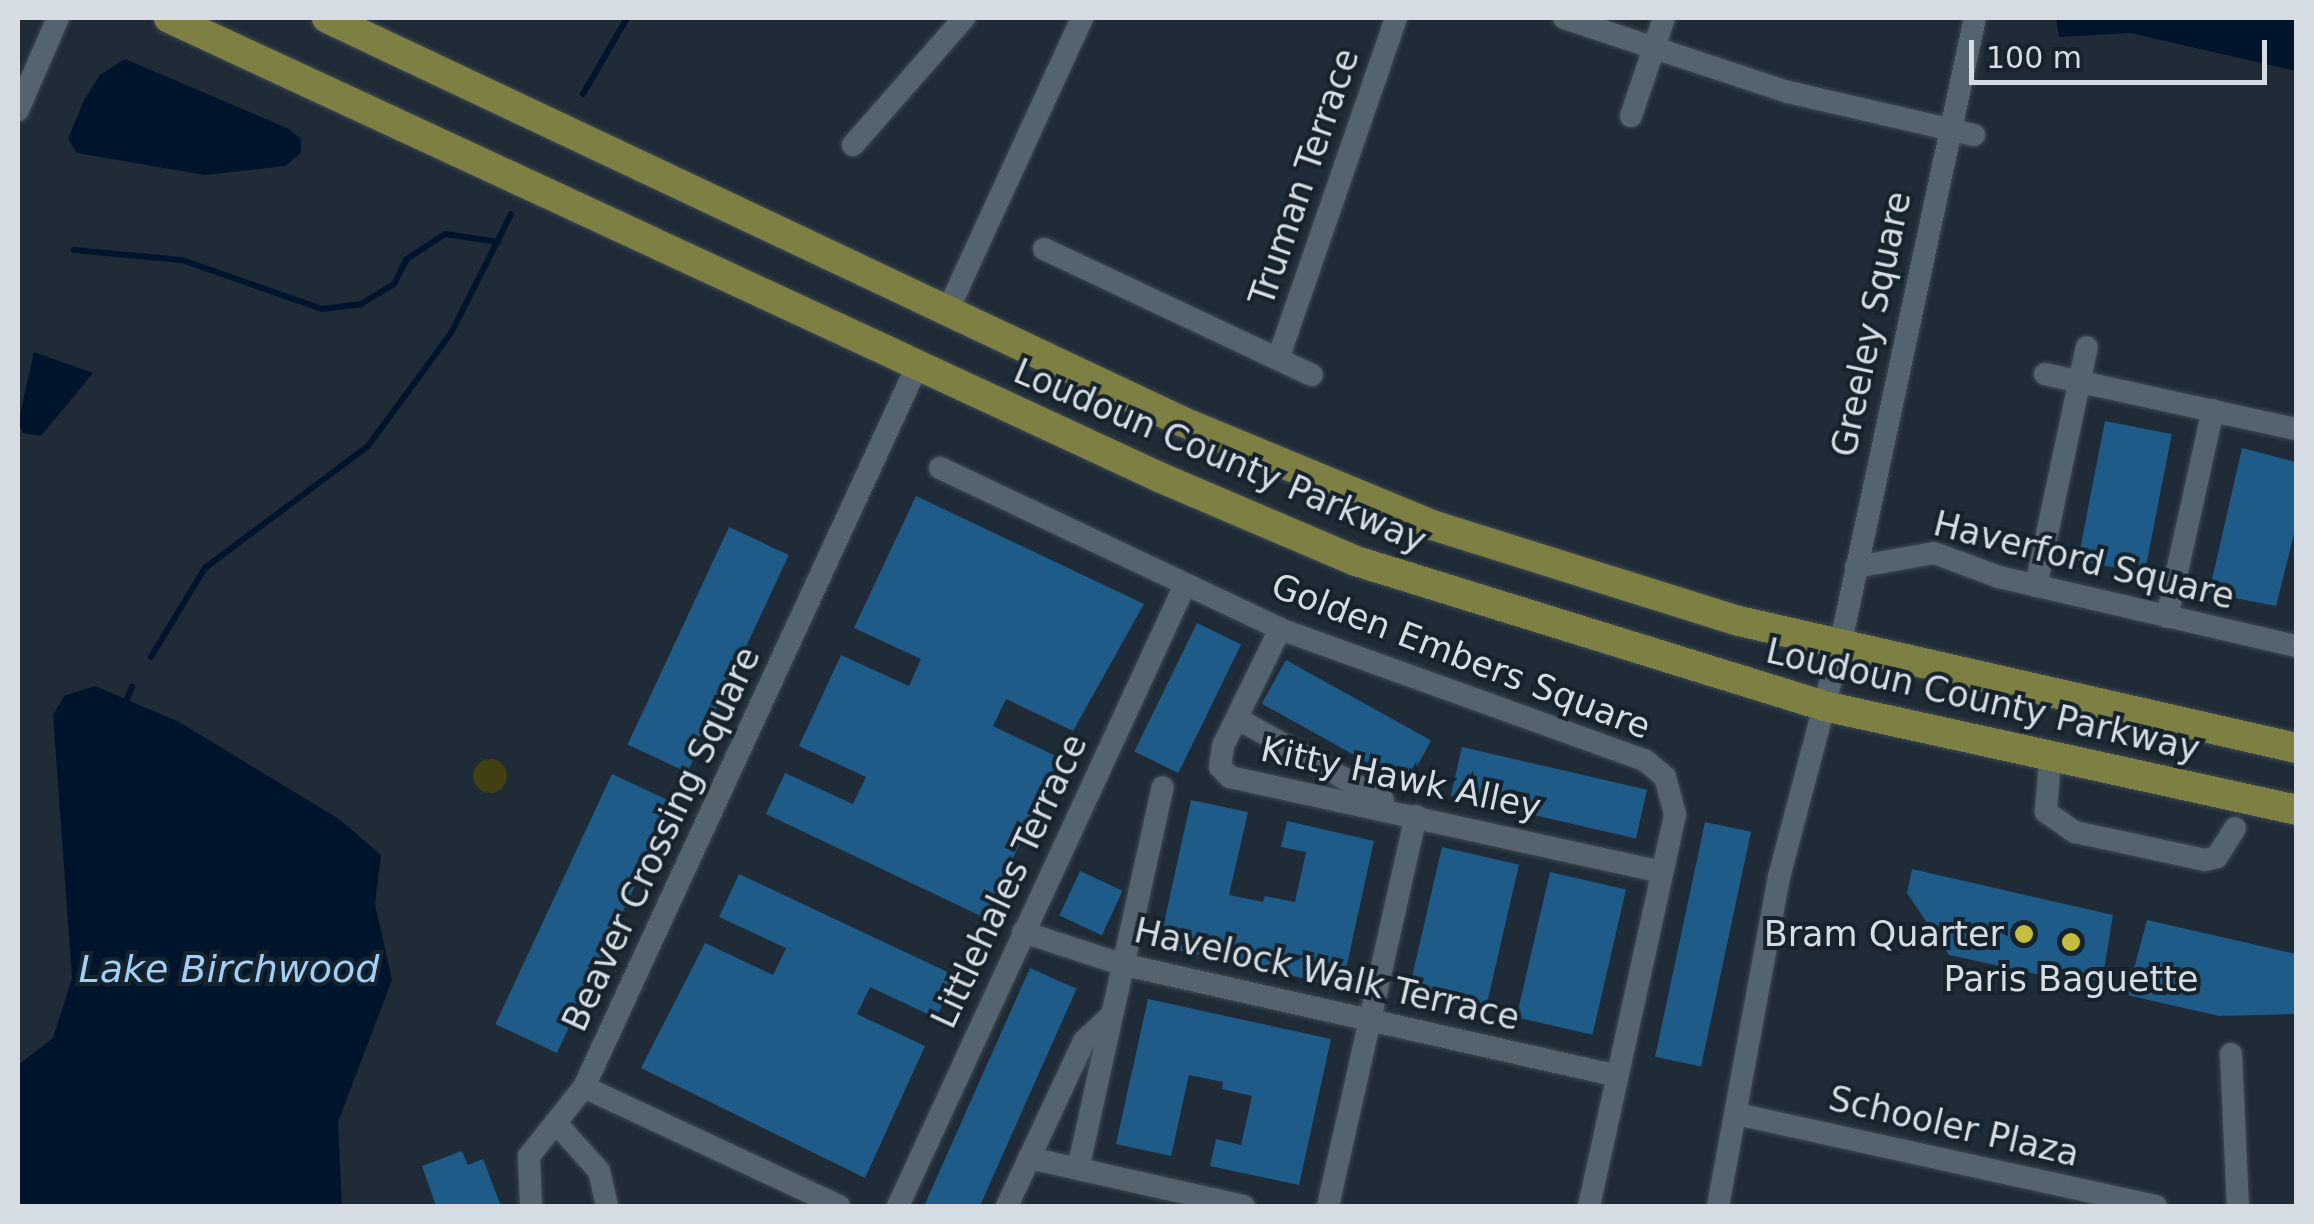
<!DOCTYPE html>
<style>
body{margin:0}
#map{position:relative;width:2314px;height:1224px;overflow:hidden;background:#1f2b36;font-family:"DejaVu Sans",sans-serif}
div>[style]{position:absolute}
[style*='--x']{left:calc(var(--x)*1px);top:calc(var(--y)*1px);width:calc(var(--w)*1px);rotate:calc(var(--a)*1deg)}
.green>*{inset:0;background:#423f12}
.round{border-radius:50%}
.water>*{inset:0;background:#00152c}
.stream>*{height:6px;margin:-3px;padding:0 3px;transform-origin:3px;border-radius:3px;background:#00152c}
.building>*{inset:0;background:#1f5b88;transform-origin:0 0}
.roads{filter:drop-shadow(0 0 2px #3d4850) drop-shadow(0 0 2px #3d4850)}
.minor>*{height:22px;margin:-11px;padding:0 11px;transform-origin:11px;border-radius:11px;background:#55636f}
.major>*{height:30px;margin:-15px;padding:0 15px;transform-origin:15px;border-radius:15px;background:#7d7f43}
.dots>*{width:28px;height:28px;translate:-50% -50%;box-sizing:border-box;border:5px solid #16222c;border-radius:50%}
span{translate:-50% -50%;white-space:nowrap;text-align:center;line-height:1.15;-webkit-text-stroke:8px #16222c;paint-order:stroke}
.street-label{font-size:35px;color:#d5dce3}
.poi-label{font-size:35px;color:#d5dce3}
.right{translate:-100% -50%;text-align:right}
.water-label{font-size:38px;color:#a1cff8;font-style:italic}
.frame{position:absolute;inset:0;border:20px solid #d5dce3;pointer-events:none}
.scale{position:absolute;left:1969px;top:40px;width:298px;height:45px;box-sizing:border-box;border:5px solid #d5dce3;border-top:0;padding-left:12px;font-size:30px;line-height:35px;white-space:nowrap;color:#d5dce3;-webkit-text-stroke:8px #16222c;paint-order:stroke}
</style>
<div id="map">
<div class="green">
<i class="round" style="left:473px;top:759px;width:34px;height:34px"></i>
</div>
<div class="water">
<i style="clip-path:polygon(2056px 18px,2296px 18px,2296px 71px,2130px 33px,2059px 37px)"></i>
<i style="clip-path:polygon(125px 59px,287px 128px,301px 139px,301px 153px,285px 166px,205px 175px,77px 153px,68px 139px,84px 100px,100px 75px)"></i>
<i style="clip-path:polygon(34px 352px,93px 373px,41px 436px,23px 433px,18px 423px)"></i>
<i style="clip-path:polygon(95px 686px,179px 722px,339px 819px,381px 855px,375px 904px,392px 980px,338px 1122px,342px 1206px,18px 1206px,18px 1065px,53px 1038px,72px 978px,53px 715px,64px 696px)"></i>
</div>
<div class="stream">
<i style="--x:583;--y:94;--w:88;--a:-59.9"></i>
<i style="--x:74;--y:250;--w:108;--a:5.3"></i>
<i style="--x:182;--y:260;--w:148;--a:19.3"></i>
<i style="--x:322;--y:309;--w:39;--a:-7"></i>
<i style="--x:361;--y:304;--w:39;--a:-31"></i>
<i style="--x:394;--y:284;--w:28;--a:-63"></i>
<i style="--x:407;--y:259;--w:45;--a:-33.3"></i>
<i style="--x:445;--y:234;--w:54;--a:8.6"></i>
<i style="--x:151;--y:657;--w:104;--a:-58.8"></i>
<i style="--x:205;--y:568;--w:204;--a:-36.8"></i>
<i style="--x:368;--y:446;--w:140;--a:-53.7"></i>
<i style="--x:451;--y:333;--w:133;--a:-63.2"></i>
<i style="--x:124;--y:706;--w:21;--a:-67"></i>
</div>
<div class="building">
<i style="left:2105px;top:421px;width:68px;height:142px;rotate:11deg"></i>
<i style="clip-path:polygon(2242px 448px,2296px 462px,2296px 526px,2276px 606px,2209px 593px)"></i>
<i style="clip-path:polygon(916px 496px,1144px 604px,1073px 731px,1006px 699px,993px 726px,1060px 758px,985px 918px,766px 814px,785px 773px,853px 804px,866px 777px,799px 746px,841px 655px,909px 686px,921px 659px,854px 628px)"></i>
<i style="left:729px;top:527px;width:66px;height:240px;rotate:25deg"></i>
<i style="left:1197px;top:623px;width:49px;height:143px;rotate:26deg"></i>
<i style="left:1286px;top:660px;width:166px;height:50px;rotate:29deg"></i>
<i style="left:1462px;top:747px;width:190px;height:50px;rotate:13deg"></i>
<i style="left:612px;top:774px;width:68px;height:276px;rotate:25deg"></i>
<i style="clip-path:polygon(1191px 800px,1248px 812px,1229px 895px,1263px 902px,1265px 896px,1295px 902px,1306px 852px,1281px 847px,1287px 821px,1374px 841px,1342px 987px,1159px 946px)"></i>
<i style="left:1705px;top:822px;width:47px;height:240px;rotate:12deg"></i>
<i style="left:1442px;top:847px;width:79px;height:149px;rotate:13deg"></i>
<i style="clip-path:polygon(1912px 869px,2113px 915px,2102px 982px,2087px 978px,2086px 985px,1949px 955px,1907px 893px)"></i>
<i style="left:1080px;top:871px;width:47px;height:49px;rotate:25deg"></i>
<i style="left:1550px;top:872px;width:78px;height:149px;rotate:13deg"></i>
<i style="clip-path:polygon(739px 874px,956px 976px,936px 1018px,870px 987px,857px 1014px,925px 1046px,865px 1178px,641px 1068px,705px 943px,773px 975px,786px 948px,719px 917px)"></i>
<i style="clip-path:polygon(2147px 920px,2296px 954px,2296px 1014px,2219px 1016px,2127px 995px)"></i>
<i style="left:1030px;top:968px;width:51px;height:261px;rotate:24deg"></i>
<i style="clip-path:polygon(1148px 999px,1331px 1039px,1299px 1185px,1210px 1166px,1216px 1139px,1241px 1145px,1252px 1096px,1222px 1089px,1223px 1082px,1189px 1075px,1171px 1156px,1116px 1144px)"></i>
<i style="clip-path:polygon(462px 1151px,468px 1165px,483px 1159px,501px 1206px,436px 1206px,422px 1166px)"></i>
</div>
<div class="roads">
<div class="minor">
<i style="--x:1564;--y:18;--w:236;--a:18.3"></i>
<i style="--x:1788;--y:92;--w:191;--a:13"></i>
<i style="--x:18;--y:110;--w:100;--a:-66.5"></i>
<i style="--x:1631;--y:116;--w:103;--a:-71.4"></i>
<i style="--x:853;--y:145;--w:169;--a:-48.8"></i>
<i style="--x:1044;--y:249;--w:296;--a:25.2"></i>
<i style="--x:947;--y:312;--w:324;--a:-65.3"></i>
<i style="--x:1278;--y:359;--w:361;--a:-70.9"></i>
<i style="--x:2045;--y:374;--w:257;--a:12.4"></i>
<i style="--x:940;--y:468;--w:376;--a:25.3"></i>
<i style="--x:1280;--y:629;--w:389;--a:19.8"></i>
<i style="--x:1646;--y:761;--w:25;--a:40"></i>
<i style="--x:1665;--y:777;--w:39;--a:75"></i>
<i style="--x:1675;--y:815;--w:400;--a:102.4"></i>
<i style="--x:1856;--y:567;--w:79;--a:-10.2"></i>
<i style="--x:1934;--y:553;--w:69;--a:20.3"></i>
<i style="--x:1999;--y:577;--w:305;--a:13.1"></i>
<i style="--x:2036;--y:586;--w:244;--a:-78"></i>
<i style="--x:2167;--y:617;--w:212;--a:-77.5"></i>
<i style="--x:1280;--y:629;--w:130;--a:116"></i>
<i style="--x:1223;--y:746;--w:21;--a:98"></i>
<i style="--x:1220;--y:767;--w:14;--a:45"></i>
<i style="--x:1230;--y:777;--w:441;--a:12.4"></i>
<i style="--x:1238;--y:719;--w:166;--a:29.2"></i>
<i style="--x:2049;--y:774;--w:38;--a:95"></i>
<i style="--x:2046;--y:812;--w:35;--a:35"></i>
<i style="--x:2075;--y:832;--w:133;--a:12.2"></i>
<i style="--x:2205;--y:860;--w:12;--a:-14"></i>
<i style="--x:2217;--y:857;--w:34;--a:-58"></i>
<i style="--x:1023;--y:932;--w:103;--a:18.1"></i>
<i style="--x:1121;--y:964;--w:509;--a:12.7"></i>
<i style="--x:2231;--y:1054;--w:152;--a:87.4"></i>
<i style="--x:1737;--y:1114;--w:429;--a:12.4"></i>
<i style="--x:556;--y:1123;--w:64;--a:48.1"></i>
<i style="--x:599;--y:1171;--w:36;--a:77"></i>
<i style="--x:1029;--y:1158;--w:220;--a:12.6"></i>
<i style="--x:1078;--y:1169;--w:391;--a:-77.5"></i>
<i style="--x:531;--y:1206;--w:50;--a:-92.3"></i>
<i style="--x:529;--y:1156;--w:88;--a:-51.4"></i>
<i style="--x:839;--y:1206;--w:281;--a:-155"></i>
<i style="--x:584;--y:1087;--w:796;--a:-65.2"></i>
<i style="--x:898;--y:1206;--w:684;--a:-65.2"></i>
<i style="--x:1007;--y:1206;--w:182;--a:-65"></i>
<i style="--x:1084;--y:1041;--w:35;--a:-43"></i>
<i style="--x:1328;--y:1206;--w:400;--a:-77.3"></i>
<i style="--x:1718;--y:1206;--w:335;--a:-79.5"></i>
<i style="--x:1779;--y:877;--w:239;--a:-75.2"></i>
<i style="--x:1840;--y:646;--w:642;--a:-77.87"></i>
</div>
<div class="major">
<i style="--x:169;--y:18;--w:1091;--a:24.87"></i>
<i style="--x:1159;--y:477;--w:214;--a:23.1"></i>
<i style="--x:1356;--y:561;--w:490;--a:17.2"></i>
<i style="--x:1824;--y:706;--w:483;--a:12.4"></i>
<i style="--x:327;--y:18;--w:944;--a:25.26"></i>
<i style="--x:1181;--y:421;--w:272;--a:22.5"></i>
<i style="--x:1432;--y:525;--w:322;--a:17.4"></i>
<i style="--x:1739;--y:621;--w:571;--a:12.84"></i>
</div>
</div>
<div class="dots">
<i style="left:2024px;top:934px;background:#c4bd3e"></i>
<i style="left:2071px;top:942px;background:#c4bd3e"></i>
</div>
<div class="street-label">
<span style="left:1304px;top:177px;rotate:-71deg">Truman Terrace</span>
<span style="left:1871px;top:324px;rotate:-78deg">Greeley Square</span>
<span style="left:1220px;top:456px;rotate:23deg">Loudoun County Parkway</span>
<span style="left:2084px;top:560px;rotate:14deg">Haverford Square</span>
<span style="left:1461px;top:656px;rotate:21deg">Golden Embers Square</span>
<span style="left:1983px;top:700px;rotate:13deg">Loudoun County Parkway</span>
<span style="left:1401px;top:778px;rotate:12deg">Kitty Hawk Alley</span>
<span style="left:661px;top:839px;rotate:-65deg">Beaver Crossing Square</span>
<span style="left:1009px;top:881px;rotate:-65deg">Littlehales Terrace</span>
<span style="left:1327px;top:974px;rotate:13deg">Havelock Walk Terrace</span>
<span style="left:1954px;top:1126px;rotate:13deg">Schooler Plaza</span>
</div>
<div class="poi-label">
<span class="right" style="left:2004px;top:934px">Bram Quarter</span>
<span style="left:2071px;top:979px">Paris Baguette</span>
</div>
<div class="water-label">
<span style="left:229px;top:970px">Lake Birchwood</span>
</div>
<div class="frame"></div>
<div class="scale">100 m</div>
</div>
